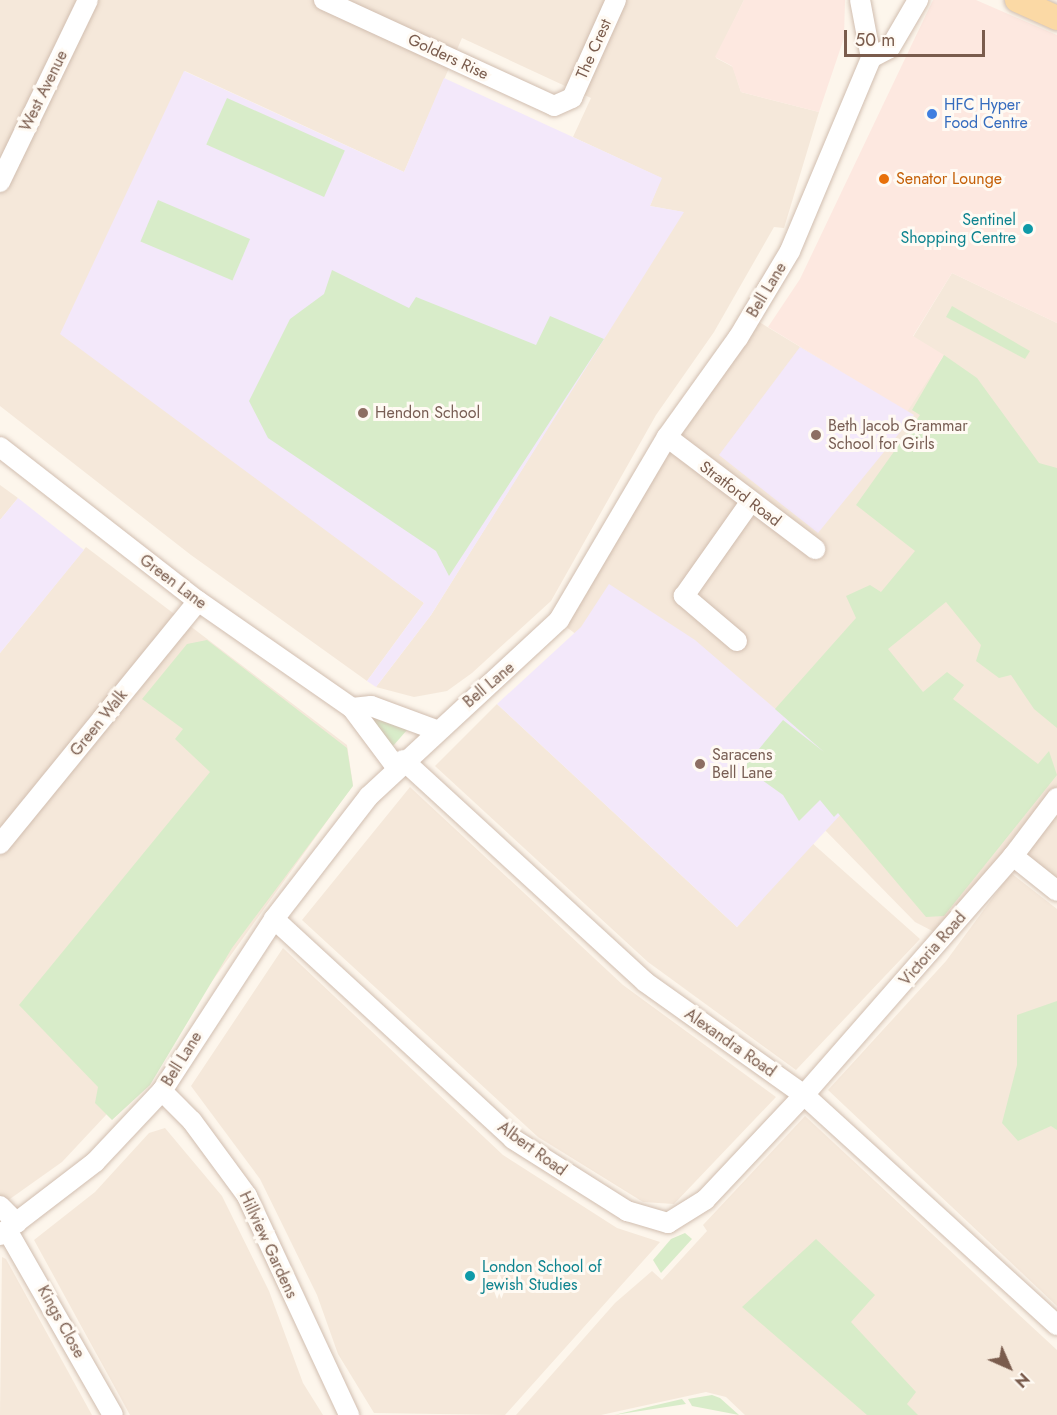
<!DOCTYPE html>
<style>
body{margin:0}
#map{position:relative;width:1057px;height:1415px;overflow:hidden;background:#fdf6ec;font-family:Jost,sans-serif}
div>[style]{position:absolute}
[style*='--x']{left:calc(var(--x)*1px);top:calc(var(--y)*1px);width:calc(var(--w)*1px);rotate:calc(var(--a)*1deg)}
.residential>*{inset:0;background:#f5e8da}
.commercial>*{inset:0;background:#fde8e0}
.education>*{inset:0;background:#f3e8fa}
.green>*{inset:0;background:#d8ecc9;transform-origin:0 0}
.roads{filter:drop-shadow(0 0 2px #d1beb0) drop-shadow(0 0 2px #d1beb0)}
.minor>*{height:20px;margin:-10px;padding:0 10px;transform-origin:10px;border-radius:10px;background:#fff}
.major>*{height:24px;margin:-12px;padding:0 12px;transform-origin:12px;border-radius:12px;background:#fbd9a5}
.dots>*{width:16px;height:16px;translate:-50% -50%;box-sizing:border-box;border:3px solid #fffaf3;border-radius:50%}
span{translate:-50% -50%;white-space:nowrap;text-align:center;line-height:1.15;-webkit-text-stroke:6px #fffaf3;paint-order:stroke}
.street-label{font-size:16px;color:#7a5c4d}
.shop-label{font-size:16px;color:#366cbe}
.left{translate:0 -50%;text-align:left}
.food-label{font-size:16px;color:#c56008}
.culture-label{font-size:16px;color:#0d838f}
.right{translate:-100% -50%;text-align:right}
.education-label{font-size:16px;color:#785e54}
.north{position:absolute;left:979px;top:1337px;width:60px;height:60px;-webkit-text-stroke:4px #fffaf3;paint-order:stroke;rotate:135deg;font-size:16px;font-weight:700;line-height:24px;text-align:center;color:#7a5c4d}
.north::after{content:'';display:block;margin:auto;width:21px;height:27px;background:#7a5c4d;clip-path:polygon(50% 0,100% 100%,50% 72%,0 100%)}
.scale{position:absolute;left:844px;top:30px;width:141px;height:27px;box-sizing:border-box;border:3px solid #7a5c4d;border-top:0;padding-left:8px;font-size:18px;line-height:21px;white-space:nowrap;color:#7a5c4d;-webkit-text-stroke:4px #fffaf3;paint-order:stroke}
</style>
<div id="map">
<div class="residential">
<i style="clip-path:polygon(0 0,604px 0,615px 5px,618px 0,744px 0,716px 58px,733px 67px,741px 92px,819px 112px,784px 228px,774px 227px,714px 332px,656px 415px,551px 601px,472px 673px,447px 691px,414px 697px,376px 687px,431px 615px,683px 212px,650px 206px,661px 178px,573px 137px,591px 98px,462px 38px,404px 172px,185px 71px,277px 492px,424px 603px,367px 681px,191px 555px,0 406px)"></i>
<i style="clip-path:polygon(952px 273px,1057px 323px,1057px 880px,1019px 850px,946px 938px,915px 922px,776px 780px,558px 621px,751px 317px,906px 411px,943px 357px,913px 337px)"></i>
<i style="clip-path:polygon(0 485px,18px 498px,0 520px)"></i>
<i style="clip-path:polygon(86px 547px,347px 745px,353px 785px,149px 1069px,62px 1162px,0 1206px,0 653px)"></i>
<i style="clip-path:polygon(497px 704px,737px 927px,811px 842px,920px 939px,796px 1070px,648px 962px,435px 766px)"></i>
<i style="clip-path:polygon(410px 787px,623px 985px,776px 1097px,674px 1204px,643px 1202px,538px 1137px,302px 920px)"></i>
<i style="clip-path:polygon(1011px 873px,1057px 909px,1057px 1306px,828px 1090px,946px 961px)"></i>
<i style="clip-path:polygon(283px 948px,503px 1155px,617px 1228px,660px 1242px,505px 1415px,374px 1413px,338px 1354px,317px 1295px,260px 1179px,191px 1086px)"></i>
<i style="clip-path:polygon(805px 1116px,1057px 1350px,1057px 1415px,745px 1415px,726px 1397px,706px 1392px,601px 1415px,516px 1415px,615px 1303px,652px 1271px,662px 1280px,707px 1231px,703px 1225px)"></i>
<i style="clip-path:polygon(165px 1128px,222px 1196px,269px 1291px,303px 1383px,323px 1415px,130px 1415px,34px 1240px,95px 1192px,149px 1133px)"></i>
<i style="clip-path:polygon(2px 1257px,6px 1259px,92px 1415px,0 1415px)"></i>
</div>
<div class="commercial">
<i style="clip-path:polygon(744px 0,845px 0,844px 38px,819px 112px,741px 92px,732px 66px,715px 57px)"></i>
<i style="clip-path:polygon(933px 0,976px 0,1057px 35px,1057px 323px,952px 273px,913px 336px,944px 355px,907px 412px,768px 327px,800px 279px)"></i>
</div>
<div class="education">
<i style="clip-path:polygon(184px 71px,404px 172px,444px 78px,662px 178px,650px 206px,684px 212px,431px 615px,376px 687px,367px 681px,424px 603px,60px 334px)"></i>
<i style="clip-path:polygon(800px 347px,914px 415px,818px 533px,719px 455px)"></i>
<i style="clip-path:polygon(18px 498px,84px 550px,0 653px,0 520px)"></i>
<i style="clip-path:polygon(609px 584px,695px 640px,866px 787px,737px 927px,497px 704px,581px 627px)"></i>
</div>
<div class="green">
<i style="left:227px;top:98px;width:129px;height:51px;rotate:24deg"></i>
<i style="left:158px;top:200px;width:100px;height:45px;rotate:23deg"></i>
<i style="clip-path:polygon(332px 270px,409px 308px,416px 297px,536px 345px,550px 316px,604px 339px,449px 576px,436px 551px,268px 438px,249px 401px,290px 319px,324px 294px)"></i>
<i style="clip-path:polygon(952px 306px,1030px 351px,1025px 359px,946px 317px)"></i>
<i style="clip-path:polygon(944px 355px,977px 378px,1039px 463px,1057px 468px,1057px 728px,1034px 709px,1011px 675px,999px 678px,976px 661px,981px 645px,946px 602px,888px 649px,923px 692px,947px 672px,964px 685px,953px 699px,1038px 764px,1049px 751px,1057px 775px,944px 916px,926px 917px,838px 813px,834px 817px,820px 800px,799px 821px,783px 795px,744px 767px,783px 720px,824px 752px,775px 709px,856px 618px,846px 596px,870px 585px,881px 592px,915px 551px,856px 505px,920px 415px,912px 410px)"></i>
<i style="clip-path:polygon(207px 640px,347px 748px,353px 786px,232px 948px,150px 1085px,112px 1120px,95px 1103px,98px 1087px,19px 1005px,210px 772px,175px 739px,183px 729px,142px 699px,187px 644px)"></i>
<i style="clip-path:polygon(365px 715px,407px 730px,393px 746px)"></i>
<i style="clip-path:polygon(1057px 1001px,1057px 1130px,1051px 1126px,1018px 1141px,1002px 1123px,1017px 1065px,1017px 1015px)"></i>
<i style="clip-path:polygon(685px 1233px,692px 1239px,661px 1273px,653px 1260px,671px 1239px)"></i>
<i style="clip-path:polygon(816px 1239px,875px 1295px,851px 1322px,916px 1392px,907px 1404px,918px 1415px,867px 1415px,742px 1307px)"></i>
<i style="clip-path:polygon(712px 1395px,720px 1398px,739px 1415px,692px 1406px,688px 1399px)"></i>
<i style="clip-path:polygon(682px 1399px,686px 1404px,614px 1415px)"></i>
</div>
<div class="roads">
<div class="minor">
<i style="--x:324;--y:0;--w:253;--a:24.7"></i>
<i style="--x:554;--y:106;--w:20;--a:-24"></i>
<i style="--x:572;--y:98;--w:107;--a:-65.8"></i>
<i style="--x:871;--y:58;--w:21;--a:-28"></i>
<i style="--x:890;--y:48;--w:56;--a:-59.7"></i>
<i style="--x:0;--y:182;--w:202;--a:-64.2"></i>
<i style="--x:667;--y:437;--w:186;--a:37.1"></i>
<i style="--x:0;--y:447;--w:251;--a:37.9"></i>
<i style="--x:198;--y:601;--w:188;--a:34.8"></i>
<i style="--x:352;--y:708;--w:74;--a:53.3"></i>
<i style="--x:737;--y:641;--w:70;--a:-139.7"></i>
<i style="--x:684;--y:596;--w:113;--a:-54.8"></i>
<i style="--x:352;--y:708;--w:19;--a:-6"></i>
<i style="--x:371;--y:706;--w:69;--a:20.3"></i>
<i style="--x:403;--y:760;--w:328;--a:42.5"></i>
<i style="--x:645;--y:982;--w:195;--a:35.4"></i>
<i style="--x:804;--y:1095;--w:342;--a:42.3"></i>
<i style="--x:0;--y:844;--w:313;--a:-50.8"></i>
<i style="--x:1013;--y:856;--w:56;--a:38.5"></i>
<i style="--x:274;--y:919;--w:325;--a:42.6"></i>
<i style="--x:513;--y:1139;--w:135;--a:32.3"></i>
<i style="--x:627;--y:1211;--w:43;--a:16.3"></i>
<i style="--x:668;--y:1223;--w:44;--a:-31.9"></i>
<i style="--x:705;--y:1200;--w:144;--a:-46.7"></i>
<i style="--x:804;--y:1095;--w:317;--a:-48.8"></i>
<i style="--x:1013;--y:856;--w:73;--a:-52.8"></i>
<i style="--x:162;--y:1091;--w:42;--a:45"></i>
<i style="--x:192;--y:1121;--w:93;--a:53.7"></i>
<i style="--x:247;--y:1196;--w:242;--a:65"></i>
<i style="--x:0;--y:1206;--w:24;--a:45"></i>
<i style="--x:7;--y:1230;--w:213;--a:60.2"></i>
<i style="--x:0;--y:1235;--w:120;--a:-37.5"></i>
<i style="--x:95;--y:1162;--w:98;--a:-46.7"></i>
<i style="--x:162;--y:1091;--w:205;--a:-56.9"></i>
<i style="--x:274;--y:919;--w:155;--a:-52.3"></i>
<i style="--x:369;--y:796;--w:259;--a:-42.8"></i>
<i style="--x:559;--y:620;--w:212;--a:-59.5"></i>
<i style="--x:667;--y:437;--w:122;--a:-54.4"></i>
<i style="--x:738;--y:338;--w:101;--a:-59.1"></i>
<i style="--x:790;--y:251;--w:209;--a:-67.2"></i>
<i style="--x:871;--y:58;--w:59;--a:-100.7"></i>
</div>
<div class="major">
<i style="--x:1017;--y:0;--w:44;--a:24.2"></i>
</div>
</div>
<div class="dots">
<i style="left:932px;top:114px;background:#3f7fe0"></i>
<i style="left:884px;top:179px;background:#e8710a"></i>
<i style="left:1028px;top:229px;background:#0f9aa8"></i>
<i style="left:363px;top:413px;background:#8d6e63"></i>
<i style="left:816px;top:435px;background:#8d6e63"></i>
<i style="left:700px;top:764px;background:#8d6e63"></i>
<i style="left:470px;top:1276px;background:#0f9aa8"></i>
</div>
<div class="street-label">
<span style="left:594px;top:49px;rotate:-66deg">The Crest</span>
<span style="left:448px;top:57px;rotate:25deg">Golders Rise</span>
<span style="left:44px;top:91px;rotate:-64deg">West Avenue</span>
<span style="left:767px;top:290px;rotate:-59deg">Bell Lane</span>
<span style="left:740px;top:494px;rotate:37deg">Stratford Road</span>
<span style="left:173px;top:582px;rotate:37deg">Green Lane</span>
<span style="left:489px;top:685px;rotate:-40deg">Bell Lane</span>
<span style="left:99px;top:723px;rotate:-51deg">Green Walk</span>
<span style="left:933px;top:949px;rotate:-49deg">Victoria Road</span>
<span style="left:730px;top:1043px;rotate:35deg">Alexandra Road</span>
<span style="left:182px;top:1059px;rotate:-58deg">Bell Lane</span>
<span style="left:532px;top:1149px;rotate:36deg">Albert Road</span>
<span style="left:268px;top:1245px;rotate:65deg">Hillview Gardens</span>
<span style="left:61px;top:1322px;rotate:61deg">Kings Close</span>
</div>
<div class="shop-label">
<span class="left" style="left:944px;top:114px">HFC Hyper<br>Food Centre</span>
</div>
<div class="food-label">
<span class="left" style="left:896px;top:179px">Senator Lounge</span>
</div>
<div class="culture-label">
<span class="right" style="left:1016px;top:229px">Sentinel<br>Shopping Centre</span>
<span class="left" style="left:482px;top:1276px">London School of<br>Jewish Studies</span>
</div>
<div class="education-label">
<span class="left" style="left:375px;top:413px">Hendon School</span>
<span class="left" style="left:828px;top:435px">Beth Jacob Grammar<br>School for Girls</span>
<span class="left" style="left:712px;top:764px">Saracens<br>Bell Lane</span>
</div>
<div class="north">N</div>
<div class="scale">50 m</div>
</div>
